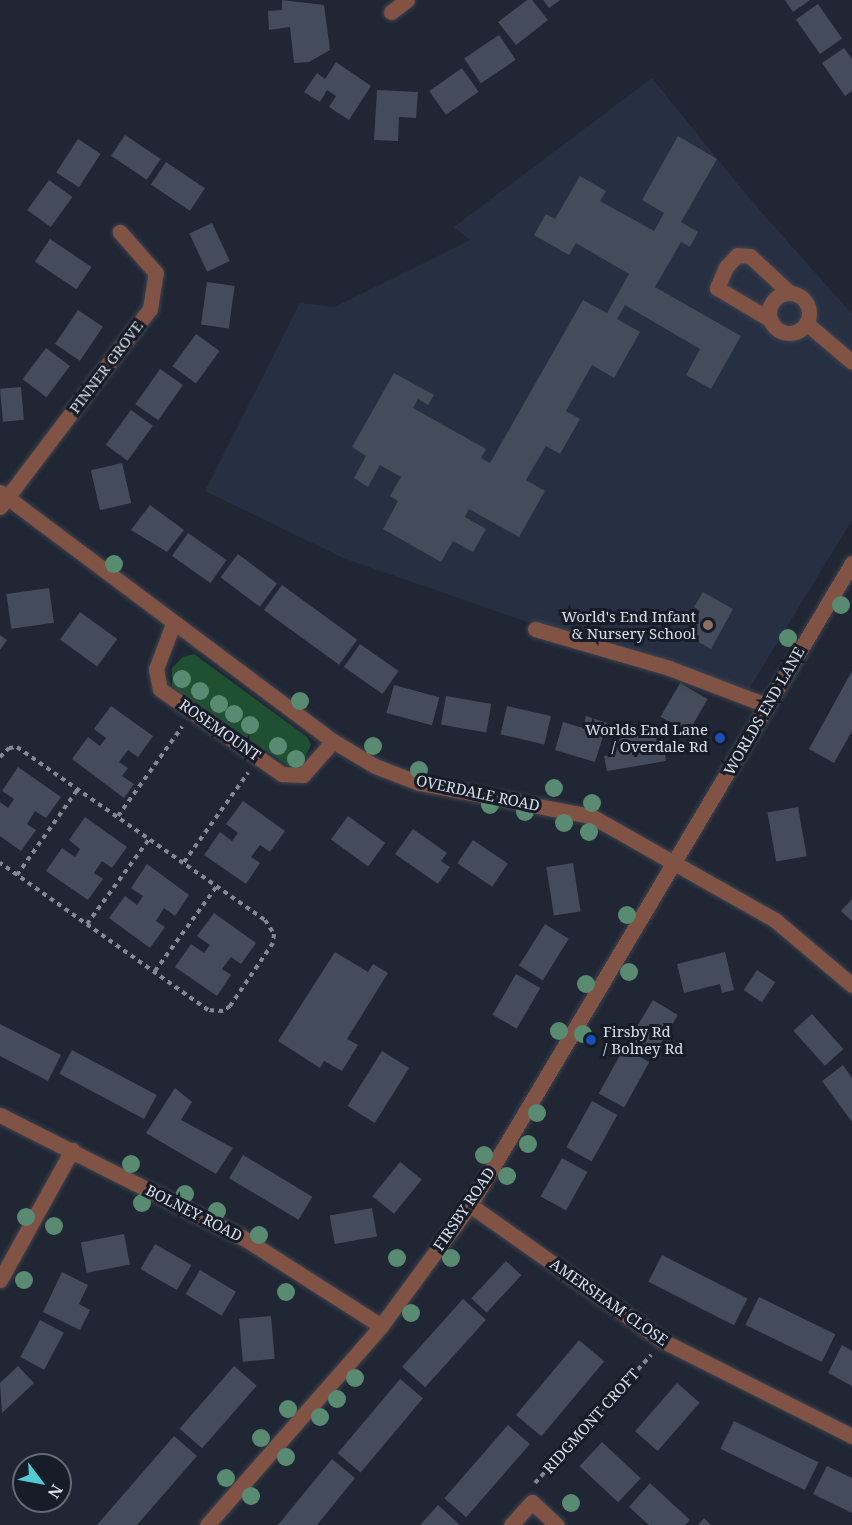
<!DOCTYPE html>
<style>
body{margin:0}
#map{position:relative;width:852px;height:1525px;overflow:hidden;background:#202633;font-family:"Noto Serif",serif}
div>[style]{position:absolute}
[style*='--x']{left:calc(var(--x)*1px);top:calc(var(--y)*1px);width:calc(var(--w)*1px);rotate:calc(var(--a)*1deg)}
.built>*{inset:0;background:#272f42}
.green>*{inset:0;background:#205032}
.building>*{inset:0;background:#444b5a;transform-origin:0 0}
.path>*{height:4px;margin-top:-2px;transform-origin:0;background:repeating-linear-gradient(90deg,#838893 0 4.5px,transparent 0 9px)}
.roads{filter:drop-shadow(0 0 2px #3e4350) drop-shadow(0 0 2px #3e4350)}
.minor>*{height:15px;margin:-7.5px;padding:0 7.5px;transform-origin:7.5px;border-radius:7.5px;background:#815344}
.minor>.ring{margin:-7.5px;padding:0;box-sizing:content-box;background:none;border:15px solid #815344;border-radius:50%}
.trees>*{width:18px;height:18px;margin:-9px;border-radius:50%;background:#588b71}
.dots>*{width:16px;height:16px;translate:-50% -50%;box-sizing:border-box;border:3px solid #171c29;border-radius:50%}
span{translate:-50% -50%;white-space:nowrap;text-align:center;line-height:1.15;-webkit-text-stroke:6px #171c29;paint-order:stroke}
.street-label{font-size:15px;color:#dadee7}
.poi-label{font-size:15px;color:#dadee7}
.right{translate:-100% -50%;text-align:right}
.left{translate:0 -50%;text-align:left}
.north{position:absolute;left:12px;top:1453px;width:60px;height:60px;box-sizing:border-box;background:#171c29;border:2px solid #656a75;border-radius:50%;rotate:122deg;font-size:16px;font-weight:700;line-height:24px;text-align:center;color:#dadee7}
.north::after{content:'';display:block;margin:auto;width:21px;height:27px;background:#51ccd3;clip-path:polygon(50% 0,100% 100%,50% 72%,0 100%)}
</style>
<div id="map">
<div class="built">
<i style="clip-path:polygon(652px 78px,749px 198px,852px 314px,852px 520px,741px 702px,697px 681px,343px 558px,205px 491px,300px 303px,335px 307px,470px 240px,454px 227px)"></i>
</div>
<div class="green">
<i style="clip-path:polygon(194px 654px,307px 737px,311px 745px,302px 764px,290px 767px,172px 687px,172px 668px,183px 657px)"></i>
</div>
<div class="building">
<i style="clip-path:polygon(282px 0,324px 5px,330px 50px,309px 62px,294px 63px,290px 27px,269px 30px,268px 11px,282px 10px)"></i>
<i style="clip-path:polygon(527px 0,532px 0,548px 20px,516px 45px,498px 22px)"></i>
<i style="clip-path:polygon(543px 0,560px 0,549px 8px)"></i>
<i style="clip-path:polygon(785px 0,810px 0,793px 12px)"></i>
<i style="left:818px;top:4px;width:42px;height:27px;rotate:55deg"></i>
<i style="left:499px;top:35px;width:30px;height:42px;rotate:56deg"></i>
<i style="clip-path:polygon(844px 48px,852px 59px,852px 91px,845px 96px,822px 63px)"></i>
<i style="clip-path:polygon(336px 62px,371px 86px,349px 120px,329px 107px,336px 96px,327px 90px,320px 102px,304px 92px,317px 73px,325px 79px)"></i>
<i style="left:462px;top:68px;width:29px;height:40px;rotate:55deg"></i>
<i style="clip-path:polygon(377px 90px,418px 92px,416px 118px,399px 117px,398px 141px,374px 140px)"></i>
<i style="left:125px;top:135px;width:43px;height:25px;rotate:34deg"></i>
<i style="clip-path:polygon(678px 136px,717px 159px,681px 222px,698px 232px,690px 247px,681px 242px,655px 287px,741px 336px,711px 389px,686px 375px,700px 349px,625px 305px,617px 319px,640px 332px,614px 378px,592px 365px,566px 411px,580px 419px,560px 454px,546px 446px,526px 480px,545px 491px,519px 537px,469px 509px,465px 517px,486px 529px,473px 552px,453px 541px,441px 562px,383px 529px,398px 501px,390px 496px,401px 477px,380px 465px,368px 487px,354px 478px,366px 456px,352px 447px,394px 373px,434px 395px,428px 405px,418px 399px,413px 408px,486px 449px,481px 458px,490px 463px,583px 300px,607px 313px,629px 274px,576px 243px,569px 255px,534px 235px,546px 214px,555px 219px,580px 176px,606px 191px,600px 201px,654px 231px,664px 213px,642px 200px)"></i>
<i style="left:78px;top:139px;width:27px;height:40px;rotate:33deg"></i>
<i style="left:166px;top:162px;width:47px;height:27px;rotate:34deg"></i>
<i style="left:49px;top:180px;width:29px;height:37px;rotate:36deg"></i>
<i style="left:212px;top:223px;width:42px;height:25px;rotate:65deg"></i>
<i style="left:50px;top:239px;width:50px;height:27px;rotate:34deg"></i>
<i style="left:207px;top:282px;width:28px;height:43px;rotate:8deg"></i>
<i style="left:78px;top:310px;width:30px;height:41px;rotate:34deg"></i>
<i style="left:196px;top:334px;width:29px;height:40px;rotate:36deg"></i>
<i style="left:46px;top:348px;width:30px;height:39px;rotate:37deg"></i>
<i style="left:160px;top:369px;width:28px;height:43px;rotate:35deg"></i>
<i style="left:21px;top:387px;width:33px;height:21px;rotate:85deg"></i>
<i style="left:131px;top:410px;width:27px;height:43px;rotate:36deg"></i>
<i style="left:122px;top:463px;width:41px;height:32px;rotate:77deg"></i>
<i style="clip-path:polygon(150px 505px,184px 530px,167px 552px,131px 530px)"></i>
<i style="left:188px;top:533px;width:47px;height:28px;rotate:35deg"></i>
<i style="left:238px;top:554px;width:49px;height:29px;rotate:37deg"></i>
<i style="left:282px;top:585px;width:93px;height:31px;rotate:36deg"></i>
<i style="left:49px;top:588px;width:35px;height:43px;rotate:82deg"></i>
<i style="clip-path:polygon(703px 592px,733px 609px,711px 649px,686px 635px,700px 611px,694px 607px)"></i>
<i style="left:80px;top:612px;width:46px;height:34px;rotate:36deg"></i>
<i style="clip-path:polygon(0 635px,7px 640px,0 650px)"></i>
<i style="left:360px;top:644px;width:47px;height:28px;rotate:35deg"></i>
<i style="clip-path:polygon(852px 671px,852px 731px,834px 763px,809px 749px)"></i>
<i style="left:680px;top:683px;width:32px;height:39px;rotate:30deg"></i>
<i style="left:394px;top:685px;width:47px;height:29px;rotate:15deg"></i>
<i style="left:446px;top:696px;width:46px;height:29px;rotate:10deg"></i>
<i style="clip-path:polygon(111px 706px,153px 736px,138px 757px,128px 750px,119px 762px,128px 768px,122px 776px,134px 784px,124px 798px,72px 759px,88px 737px,100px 746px,106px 738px,94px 729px)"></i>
<i style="left:507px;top:706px;width:45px;height:29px;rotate:13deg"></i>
<i style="clip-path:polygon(586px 716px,607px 723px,595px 762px,555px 750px,563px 722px,583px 728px)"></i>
<i style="clip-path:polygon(661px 731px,666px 761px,607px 771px,604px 756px,615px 755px,612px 740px)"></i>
<i style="clip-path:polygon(18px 767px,61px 797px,46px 818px,35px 811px,27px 824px,36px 830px,21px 851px,0 836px,0 802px,8px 808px,14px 799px,2px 791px)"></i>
<i style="clip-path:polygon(243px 801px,285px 831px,270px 852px,260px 845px,251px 857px,260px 863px,246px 884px,204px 855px,220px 832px,232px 841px,238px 833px,226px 824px)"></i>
<i style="left:798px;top:807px;width:50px;height:31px;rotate:80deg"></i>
<i style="left:348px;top:816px;width:46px;height:29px;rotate:36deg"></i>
<i style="clip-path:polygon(85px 817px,127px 847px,112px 868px,102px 861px,94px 873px,103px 879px,88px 900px,46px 871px,62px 848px,75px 857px,80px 849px,69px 840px)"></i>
<i style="clip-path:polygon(413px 829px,447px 853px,441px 861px,450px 867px,438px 884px,395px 854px)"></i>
<i style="left:473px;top:840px;width:42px;height:28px;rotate:34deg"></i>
<i style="left:573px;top:863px;width:49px;height:27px;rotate:81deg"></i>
<i style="clip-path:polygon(147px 864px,189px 895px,175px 916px,164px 908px,156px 921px,165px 927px,150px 948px,109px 918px,125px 896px,137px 905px,143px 896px,131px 888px)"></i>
<i style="clip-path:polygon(852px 899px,852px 921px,841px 911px)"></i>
<i style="clip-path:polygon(214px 913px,256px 943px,241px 964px,231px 957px,222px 969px,231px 975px,217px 996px,175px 967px,191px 944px,204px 953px,210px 945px,197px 936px)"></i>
<i style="left:545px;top:924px;width:28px;height:49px;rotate:32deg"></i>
<i style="clip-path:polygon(335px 952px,368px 972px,373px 964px,388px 973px,347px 1039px,358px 1045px,342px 1071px,324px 1061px,320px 1068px,278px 1041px)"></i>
<i style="clip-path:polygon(725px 952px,734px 990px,722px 993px,720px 984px,684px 993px,677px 964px)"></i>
<i style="left:757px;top:970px;width:22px;height:24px;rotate:34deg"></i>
<i style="left:516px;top:974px;width:28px;height:47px;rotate:30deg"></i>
<i style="left:653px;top:1000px;width:29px;height:45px;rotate:31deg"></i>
<i style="left:812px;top:1014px;width:47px;height:25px;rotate:48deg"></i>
<i style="clip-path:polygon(0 1024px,61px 1055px,48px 1081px,0 1056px)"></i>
<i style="left:624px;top:1048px;width:29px;height:52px;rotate:29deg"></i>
<i style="left:72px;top:1050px;width:96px;height:27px;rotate:28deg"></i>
<i style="left:382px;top:1051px;width:32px;height:65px;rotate:32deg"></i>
<i style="clip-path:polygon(843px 1065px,852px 1078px,852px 1122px,822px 1081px)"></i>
<i style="clip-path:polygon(175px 1088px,192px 1102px,181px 1120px,233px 1148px,216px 1174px,146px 1133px)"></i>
<i style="left:592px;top:1101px;width:29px;height:53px;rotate:29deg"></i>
<i style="left:243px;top:1155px;width:81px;height:27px;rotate:31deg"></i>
<i style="left:562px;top:1158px;width:29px;height:44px;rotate:29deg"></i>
<i style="left:400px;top:1162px;width:28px;height:44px;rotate:39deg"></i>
<i style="left:372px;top:1208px;width:29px;height:43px;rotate:80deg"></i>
<i style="left:124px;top:1234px;width:31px;height:44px;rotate:79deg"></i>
<i style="left:155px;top:1244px;width:42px;height:29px;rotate:30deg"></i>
<i style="left:662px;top:1255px;width:96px;height:30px;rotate:27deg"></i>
<i style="left:506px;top:1261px;width:21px;height:51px;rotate:43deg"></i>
<i style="left:200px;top:1270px;width:42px;height:28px;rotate:31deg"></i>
<i style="clip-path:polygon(62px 1272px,88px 1285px,79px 1304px,90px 1310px,80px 1330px,43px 1312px)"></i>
<i style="left:759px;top:1297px;width:85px;height:31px;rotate:26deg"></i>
<i style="left:463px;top:1299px;width:31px;height:91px;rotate:42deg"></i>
<i style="left:271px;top:1316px;width:43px;height:32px;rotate:85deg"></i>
<i style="left:40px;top:1320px;width:27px;height:42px;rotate:28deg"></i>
<i style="left:579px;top:1340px;width:33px;height:98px;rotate:40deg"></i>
<i style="clip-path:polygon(842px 1345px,852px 1351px,852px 1386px,828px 1373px)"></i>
<i style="clip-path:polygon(18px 1366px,34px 1383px,2px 1413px,0 1383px)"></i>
<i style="left:234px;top:1366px;width:30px;height:83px;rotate:41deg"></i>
<i style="left:400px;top:1379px;width:30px;height:97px;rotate:40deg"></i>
<i style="left:677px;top:1383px;width:30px;height:64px;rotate:41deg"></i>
<i style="left:734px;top:1421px;width:94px;height:31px;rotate:26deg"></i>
<i style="left:508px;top:1425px;width:29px;height:97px;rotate:41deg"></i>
<i style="clip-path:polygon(174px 1436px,197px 1456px,137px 1525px,97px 1525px)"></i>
<i style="left:602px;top:1442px;width:53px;height:33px;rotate:43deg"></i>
<i style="clip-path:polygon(332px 1459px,355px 1478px,317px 1525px,278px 1525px)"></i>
<i style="clip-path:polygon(827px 1466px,852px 1478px,852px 1513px,813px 1494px)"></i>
<i style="clip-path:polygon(650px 1483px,690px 1520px,685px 1525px,649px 1525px,629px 1507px)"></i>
<i style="clip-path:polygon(438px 1505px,460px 1525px,420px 1525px)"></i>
<i style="clip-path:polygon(704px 1518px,711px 1525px,698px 1525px)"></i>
</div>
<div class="path">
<i style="--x:0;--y:757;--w:13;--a:-45"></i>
<i style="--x:9;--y:748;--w:8;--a:-7"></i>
<i style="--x:17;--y:747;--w:302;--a:34.9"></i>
<i style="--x:265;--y:920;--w:17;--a:57"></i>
<i style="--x:274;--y:934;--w:9;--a:96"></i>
<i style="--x:273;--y:943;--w:76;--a:124.3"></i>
<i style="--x:230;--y:1006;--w:9;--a:144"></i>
<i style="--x:223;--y:1011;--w:15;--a:-176"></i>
<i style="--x:208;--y:1010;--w:255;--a:-144.7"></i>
<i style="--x:118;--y:816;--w:110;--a:-54.3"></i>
<i style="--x:184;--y:862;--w:110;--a:-54.3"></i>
<i style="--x:17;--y:875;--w:105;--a:-54.7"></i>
<i style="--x:87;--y:924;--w:107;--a:-53.8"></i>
<i style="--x:155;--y:971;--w:105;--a:-53.9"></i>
<i style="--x:535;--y:1483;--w:173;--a:-47.8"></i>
</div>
<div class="roads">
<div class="minor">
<i style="--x:391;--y:12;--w:20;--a:-37"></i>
<i class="ring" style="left:769px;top:293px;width:25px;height:25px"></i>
<i style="--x:771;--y:320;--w:63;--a:-149.3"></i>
<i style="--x:717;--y:288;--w:23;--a:-67"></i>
<i style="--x:726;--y:267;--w:16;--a:-47"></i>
<i style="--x:737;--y:255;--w:13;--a:4"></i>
<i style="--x:750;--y:256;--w:54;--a:42.8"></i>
<i style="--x:806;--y:323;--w:60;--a:40.3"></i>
<i style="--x:0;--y:492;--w:416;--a:36.8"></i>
<i style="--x:333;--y:741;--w:49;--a:30.8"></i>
<i style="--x:375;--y:766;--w:47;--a:21.1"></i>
<i style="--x:419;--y:783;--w:175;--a:10.9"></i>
<i style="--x:591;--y:816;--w:211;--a:29.5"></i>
<i style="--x:775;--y:920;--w:101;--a:40.2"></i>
<i style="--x:0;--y:507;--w:248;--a:-52.9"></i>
<i style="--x:150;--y:309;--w:36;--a:-81"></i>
<i style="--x:156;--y:273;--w:55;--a:-131.3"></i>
<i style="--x:173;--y:624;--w:48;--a:110.7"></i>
<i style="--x:156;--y:669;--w:20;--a:79"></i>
<i style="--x:160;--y:689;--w:149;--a:34.9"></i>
<i style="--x:282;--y:774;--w:21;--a:3"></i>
<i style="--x:303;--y:775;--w:45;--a:-48.6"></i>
<i style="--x:535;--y:629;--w:140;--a:16.2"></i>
<i style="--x:669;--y:668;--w:104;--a:20.9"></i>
<i style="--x:0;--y:1115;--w:271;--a:26.8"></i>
<i style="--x:242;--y:1237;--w:165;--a:32.6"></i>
<i style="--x:470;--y:1205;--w:236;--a:35.2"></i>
<i style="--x:663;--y:1341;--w:212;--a:26.7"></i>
<i style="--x:0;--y:1280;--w:149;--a:-61"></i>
<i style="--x:207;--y:1525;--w:264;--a:-48.8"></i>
<i style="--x:381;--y:1326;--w:150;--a:-53.7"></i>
<i style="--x:470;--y:1205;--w:747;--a:-59.25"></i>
<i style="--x:511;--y:1525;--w:31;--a:-48"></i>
<i style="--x:532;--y:1502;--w:34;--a:43"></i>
</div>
</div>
<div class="trees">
<i style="left:114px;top:564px"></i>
<i style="left:841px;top:605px"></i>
<i style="left:788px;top:638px"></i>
<i style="left:182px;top:679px"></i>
<i style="left:200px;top:691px"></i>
<i style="left:300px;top:701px"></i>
<i style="left:219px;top:704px"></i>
<i style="left:234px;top:714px"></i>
<i style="left:250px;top:725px"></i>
<i style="left:278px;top:746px"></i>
<i style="left:373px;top:746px"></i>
<i style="left:296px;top:759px"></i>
<i style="left:419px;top:770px"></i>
<i style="left:554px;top:788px"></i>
<i style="left:592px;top:803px"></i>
<i style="left:490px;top:805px"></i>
<i style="left:525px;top:812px"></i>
<i style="left:564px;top:823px"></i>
<i style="left:589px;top:832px"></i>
<i style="left:627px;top:915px"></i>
<i style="left:629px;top:972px"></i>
<i style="left:586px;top:984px"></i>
<i style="left:559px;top:1031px"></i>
<i style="left:583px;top:1034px"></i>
<i style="left:537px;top:1113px"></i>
<i style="left:528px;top:1144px"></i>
<i style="left:484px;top:1155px"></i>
<i style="left:131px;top:1164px"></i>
<i style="left:507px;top:1176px"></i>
<i style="left:185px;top:1194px"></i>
<i style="left:142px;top:1203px"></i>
<i style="left:217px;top:1211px"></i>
<i style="left:26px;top:1217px"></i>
<i style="left:54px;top:1226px"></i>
<i style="left:259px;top:1235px"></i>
<i style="left:397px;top:1258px"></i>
<i style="left:451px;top:1258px"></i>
<i style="left:24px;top:1280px"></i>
<i style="left:286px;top:1292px"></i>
<i style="left:411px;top:1313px"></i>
<i style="left:355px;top:1378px"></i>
<i style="left:337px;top:1399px"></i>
<i style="left:288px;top:1409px"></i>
<i style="left:320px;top:1417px"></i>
<i style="left:261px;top:1438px"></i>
<i style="left:286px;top:1457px"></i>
<i style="left:226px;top:1478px"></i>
<i style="left:251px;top:1496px"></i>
<i style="left:571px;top:1503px"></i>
</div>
<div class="dots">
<i style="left:708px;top:625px;background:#8d6e63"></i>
<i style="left:720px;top:738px;background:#1a4fb4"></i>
<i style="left:591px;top:1040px;background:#1a4fb4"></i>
</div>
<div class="street-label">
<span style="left:106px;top:367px;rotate:-53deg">PINNER GROVE</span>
<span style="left:764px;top:711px;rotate:-60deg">WORLDS END LANE</span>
<span style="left:220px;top:730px;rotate:35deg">ROSEMOUNT</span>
<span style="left:478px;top:793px;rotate:12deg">OVERDALE ROAD</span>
<span style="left:464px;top:1209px;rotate:-56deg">FIRSBY ROAD</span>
<span style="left:194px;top:1213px;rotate:27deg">BOLNEY ROAD</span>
<span style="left:609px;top:1302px;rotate:35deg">AMERSHAM CLOSE</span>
<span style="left:591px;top:1421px;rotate:-48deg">RIDGMONT CROFT</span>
</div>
<div class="poi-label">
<span class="right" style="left:696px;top:625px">World's End Infant<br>&amp; Nursery School</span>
<span class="right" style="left:708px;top:738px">Worlds End Lane<br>/ Overdale Rd</span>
<span class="left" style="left:603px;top:1040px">Firsby Rd<br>/ Bolney Rd</span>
</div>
<div class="north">N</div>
</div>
